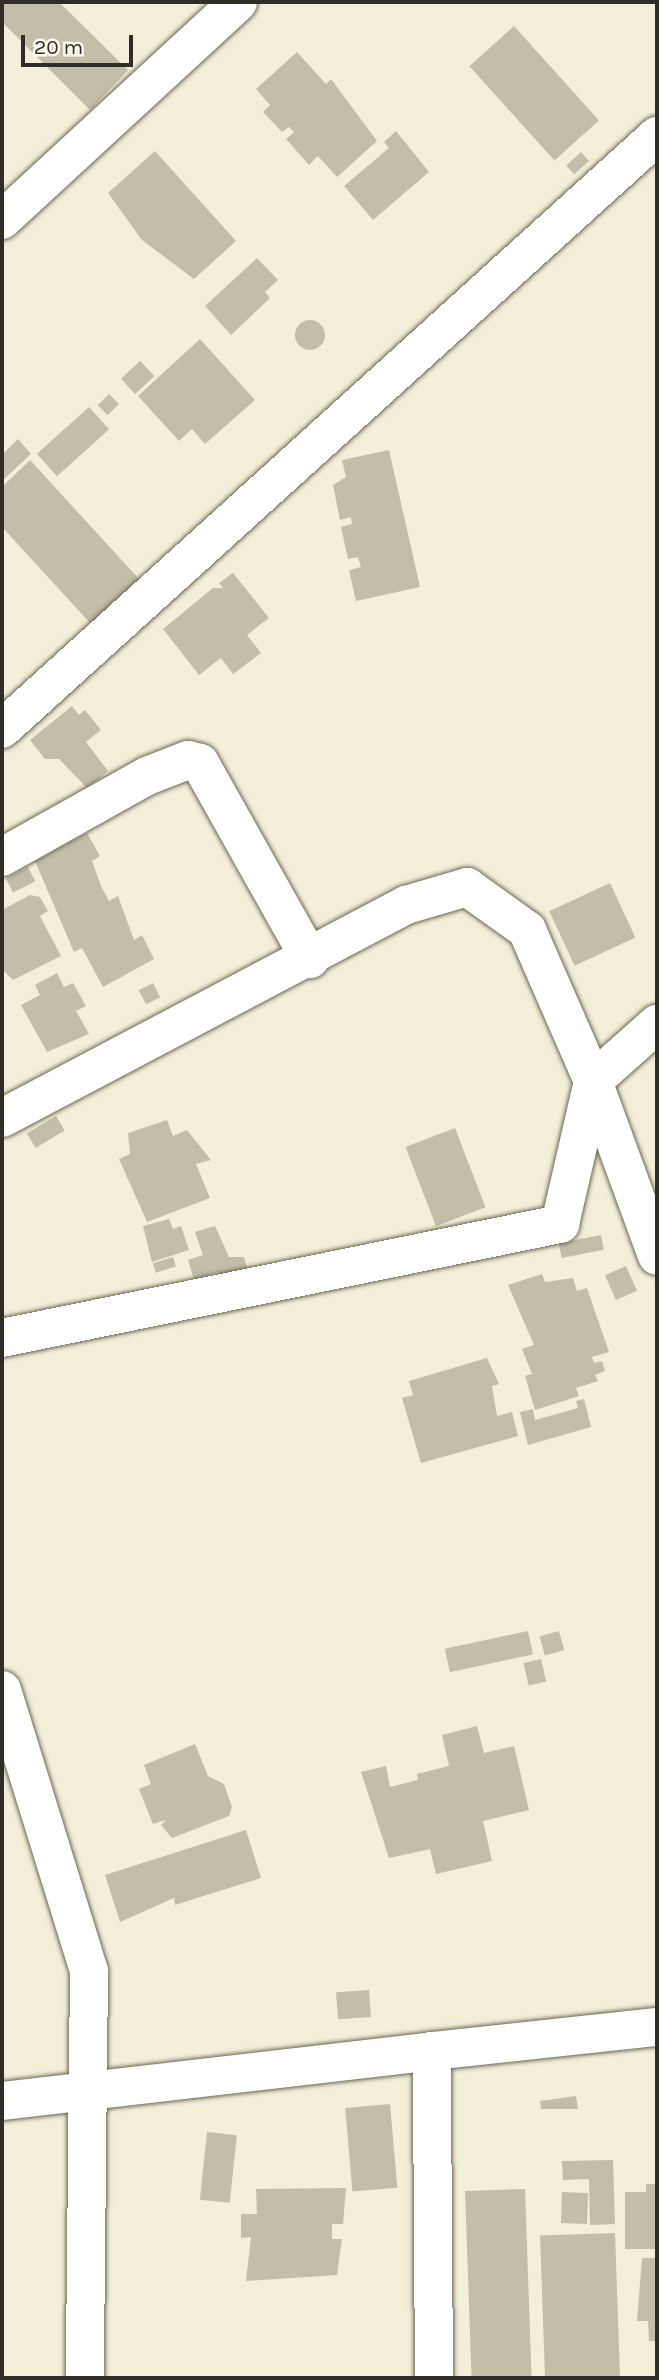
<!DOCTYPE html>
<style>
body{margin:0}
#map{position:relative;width:659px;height:2380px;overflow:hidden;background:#f3efd9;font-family:Karla,sans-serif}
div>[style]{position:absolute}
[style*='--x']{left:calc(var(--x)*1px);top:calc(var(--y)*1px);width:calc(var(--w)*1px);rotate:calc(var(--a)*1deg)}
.building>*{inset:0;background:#c2bea8;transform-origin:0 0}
.round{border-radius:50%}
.roads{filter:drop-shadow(0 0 2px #6a6753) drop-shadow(0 0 2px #6a6753)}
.street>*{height:38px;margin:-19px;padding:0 19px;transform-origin:19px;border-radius:19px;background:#fff}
span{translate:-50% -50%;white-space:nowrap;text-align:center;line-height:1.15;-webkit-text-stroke:6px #fffcef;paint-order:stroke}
.frame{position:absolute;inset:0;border:4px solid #2f2d25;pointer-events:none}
.scale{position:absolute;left:21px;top:35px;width:112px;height:32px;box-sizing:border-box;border:4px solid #2f2d25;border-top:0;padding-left:9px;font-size:21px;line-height:24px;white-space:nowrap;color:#2f2d25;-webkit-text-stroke:5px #fffcef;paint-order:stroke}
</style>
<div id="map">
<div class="building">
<i style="clip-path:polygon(2px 2px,59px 2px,128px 70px,90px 110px,2px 22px)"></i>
<i style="left:514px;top:26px;width:127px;height:60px;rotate:48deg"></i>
<i style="clip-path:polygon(297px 52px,326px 84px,331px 79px,377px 141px,337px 177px,318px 156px,309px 165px,286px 139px,294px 132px,289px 127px,282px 132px,263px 112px,270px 105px,256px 89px)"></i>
<i style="clip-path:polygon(396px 131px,429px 172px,373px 220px,344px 186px,389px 148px,384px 142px)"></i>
<i style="clip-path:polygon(155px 151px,236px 241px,194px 279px,142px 240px,108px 193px)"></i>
<i style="left:581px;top:152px;width:12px;height:20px;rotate:48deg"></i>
<i style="clip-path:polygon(257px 258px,278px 280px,265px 292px,270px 298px,231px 335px,205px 306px)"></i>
<i class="round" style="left:295px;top:320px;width:30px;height:30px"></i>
<i style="clip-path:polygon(200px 339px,255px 400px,205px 444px,192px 429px,179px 441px,138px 396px)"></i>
<i style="left:140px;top:361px;width:21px;height:26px;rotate:47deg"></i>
<i style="left:109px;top:394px;width:14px;height:16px;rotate:45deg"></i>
<i style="left:89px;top:407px;width:30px;height:70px;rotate:48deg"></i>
<i style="clip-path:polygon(18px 439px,31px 454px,2px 481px,2px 455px)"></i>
<i style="clip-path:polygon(389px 450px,420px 587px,356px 601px,349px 570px,361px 567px,358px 557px,348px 559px,341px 527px,352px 524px,351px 517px,340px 520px,333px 485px,346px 477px,342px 460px)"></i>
<i style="clip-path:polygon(30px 460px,139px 579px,91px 624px,2px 527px,2px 487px)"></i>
<i style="clip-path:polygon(233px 573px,269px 618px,247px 635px,261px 653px,233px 674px,221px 658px,199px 675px,163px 629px,213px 588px,223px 588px,219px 583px)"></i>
<i style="clip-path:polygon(72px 706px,79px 715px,85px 710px,101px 730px,86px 742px,108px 771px,87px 788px,59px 759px,45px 759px,30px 740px)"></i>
<i style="clip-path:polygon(87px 833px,100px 856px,92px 861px,101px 886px,109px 901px,118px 896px,134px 940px,142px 935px,154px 959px,103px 987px,82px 948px,74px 952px,35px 861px)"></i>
<i style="left:28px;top:867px;width:16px;height:25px;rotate:63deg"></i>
<i style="left:610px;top:883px;width:60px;height:67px;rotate:65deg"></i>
<i style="clip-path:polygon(30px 895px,40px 897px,48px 911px,40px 916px,61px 956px,13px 980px,2px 969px,2px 910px)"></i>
<i style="clip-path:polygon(57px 973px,64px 987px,73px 983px,86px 1006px,76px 1011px,89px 1034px,47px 1052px,21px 1005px,40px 995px,35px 985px)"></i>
<i style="left:153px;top:983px;width:16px;height:16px;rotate:63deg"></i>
<i style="left:56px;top:1116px;width:17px;height:34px;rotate:59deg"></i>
<i style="clip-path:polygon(167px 1120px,173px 1136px,187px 1130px,211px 1160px,196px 1164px,210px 1198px,147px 1222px,119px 1159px,130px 1154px,128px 1133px)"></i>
<i style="left:455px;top:1128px;width:85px;height:53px;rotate:69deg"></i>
<i style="clip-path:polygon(169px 1219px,173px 1229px,181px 1226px,189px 1250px,152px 1262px,143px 1226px)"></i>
<i style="clip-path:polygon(215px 1226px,229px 1257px,244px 1257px,248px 1272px,220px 1281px,218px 1272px,194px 1280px,188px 1260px,203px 1255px,195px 1232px)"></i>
<i style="left:601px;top:1235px;width:15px;height:43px;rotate:79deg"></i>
<i style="left:173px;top:1257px;width:10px;height:21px;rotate:73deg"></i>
<i style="left:626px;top:1266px;width:27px;height:23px;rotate:66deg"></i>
<i style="clip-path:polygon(542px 1274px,545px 1282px,573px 1278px,577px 1291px,587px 1288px,609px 1352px,592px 1357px,594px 1363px,602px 1361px,605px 1371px,595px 1375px,598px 1381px,576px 1388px,579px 1396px,535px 1410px,525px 1376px,532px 1374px,522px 1349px,534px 1345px,508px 1285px)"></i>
<i style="clip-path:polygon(487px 1358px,499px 1384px,492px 1386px,497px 1416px,512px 1412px,518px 1436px,421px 1463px,402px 1398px,413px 1395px,409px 1381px)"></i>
<i style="clip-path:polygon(584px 1399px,591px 1427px,528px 1445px,520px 1412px,533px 1409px,535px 1420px,578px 1408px,576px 1401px)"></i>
<i style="left:528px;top:1631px;width:24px;height:85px;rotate:78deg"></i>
<i style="left:559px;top:1631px;width:20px;height:20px;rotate:75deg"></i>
<i style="left:541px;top:1659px;width:23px;height:18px;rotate:77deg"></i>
<i style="clip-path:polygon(477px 1726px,484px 1753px,514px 1746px,529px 1810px,483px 1821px,492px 1861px,436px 1874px,430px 1849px,389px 1858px,361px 1772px,386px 1766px,390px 1787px,418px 1780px,417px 1774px,449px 1766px,442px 1735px)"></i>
<i style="clip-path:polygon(195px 1744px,208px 1776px,224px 1784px,232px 1807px,229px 1816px,172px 1838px,161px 1825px,166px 1820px,153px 1824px,139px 1789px,151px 1784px,144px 1765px)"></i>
<i style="clip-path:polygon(246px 1830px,261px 1878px,175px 1905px,174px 1898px,120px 1922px,105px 1875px)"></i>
<i style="left:369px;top:1990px;width:27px;height:33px;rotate:86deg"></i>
<i style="clip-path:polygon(576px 2096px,578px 2109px,541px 2109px,540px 2101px)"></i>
<i style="left:390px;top:2104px;width:84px;height:45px;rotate:85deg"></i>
<i style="left:207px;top:2132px;width:30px;height:68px;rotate:6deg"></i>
<i style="clip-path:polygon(613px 2160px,615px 2224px,590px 2225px,589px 2179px,563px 2180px,562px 2161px)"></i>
<i style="clip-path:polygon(646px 2184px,657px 2184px,657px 2249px,625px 2249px,625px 2192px,646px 2192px)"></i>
<i style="clip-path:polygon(346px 2188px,343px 2224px,332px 2224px,332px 2239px,342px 2239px,337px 2275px,246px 2281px,251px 2237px,241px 2238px,241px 2214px,257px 2214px,256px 2189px)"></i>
<i style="left:525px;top:2189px;width:189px;height:60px;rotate:88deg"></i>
<i style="left:562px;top:2192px;width:26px;height:31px;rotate:2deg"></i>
<i style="left:615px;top:2233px;width:145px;height:75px;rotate:88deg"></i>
<i style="clip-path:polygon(642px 2258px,657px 2258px,657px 2341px,649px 2341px,648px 2321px,637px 2321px)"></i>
</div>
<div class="roads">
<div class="street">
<i style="--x:2;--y:220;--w:321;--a:-42.7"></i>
<i style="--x:2;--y:729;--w:884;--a:-42.16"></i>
<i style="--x:2;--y:857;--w:166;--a:-29.2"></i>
<i style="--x:147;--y:776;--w:44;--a:-21.3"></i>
<i style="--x:188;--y:760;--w:12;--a:14"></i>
<i style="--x:200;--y:763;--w:225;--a:60.7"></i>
<i style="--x:2;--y:1118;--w:457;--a:-27.8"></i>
<i style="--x:406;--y:905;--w:64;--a:-16.4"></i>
<i style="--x:467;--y:887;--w:74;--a:35.6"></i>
<i style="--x:527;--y:930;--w:165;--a:66.4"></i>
<i style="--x:593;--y:1081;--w:186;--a:69.9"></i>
<i style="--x:2;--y:1338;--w:570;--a:-11.55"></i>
<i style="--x:560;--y:1224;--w:147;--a:-77"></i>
<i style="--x:593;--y:1081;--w:86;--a:-41.7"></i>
<i style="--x:2;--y:1690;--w:294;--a:72.8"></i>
<i style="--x:89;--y:1971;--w:407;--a:90.6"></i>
<i style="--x:2;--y:2101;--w:433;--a:-6.6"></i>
<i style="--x:434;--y:2378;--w:327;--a:-90.4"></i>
<i style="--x:432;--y:2051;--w:226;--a:-6.1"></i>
</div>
</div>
<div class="frame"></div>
<div class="scale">20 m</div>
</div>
